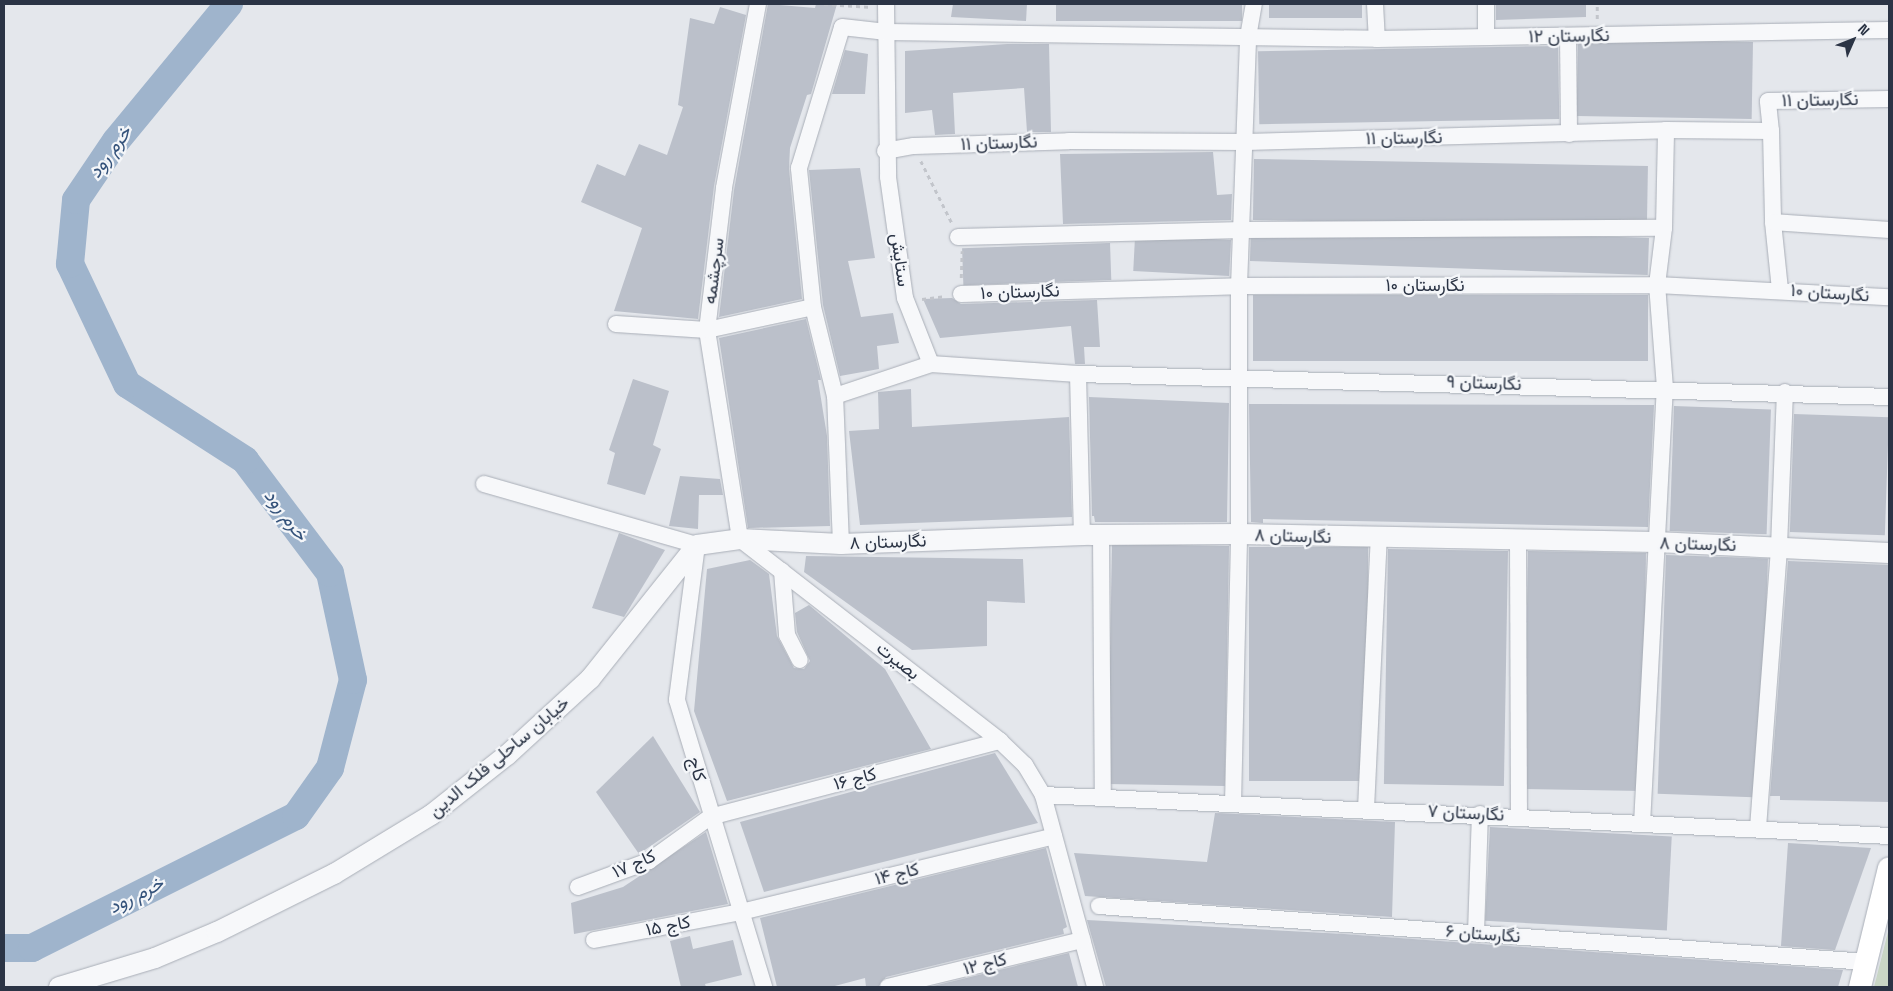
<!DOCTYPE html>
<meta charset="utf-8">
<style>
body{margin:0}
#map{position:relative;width:1893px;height:991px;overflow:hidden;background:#e4e7ec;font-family:"Space Grotesk",Vazirmatn,sans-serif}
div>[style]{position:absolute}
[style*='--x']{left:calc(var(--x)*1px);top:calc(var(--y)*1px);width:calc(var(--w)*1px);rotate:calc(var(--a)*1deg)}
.green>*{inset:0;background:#c9d6c5}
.river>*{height:28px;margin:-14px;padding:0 14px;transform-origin:14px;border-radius:14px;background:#9fb4cc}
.building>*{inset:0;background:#bbc0ca;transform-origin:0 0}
.path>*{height:2.5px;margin-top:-1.25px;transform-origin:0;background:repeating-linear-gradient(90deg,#c2c5cb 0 4px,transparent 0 8px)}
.roads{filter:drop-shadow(0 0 1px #a9aeb7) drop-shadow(0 0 1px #a9aeb7)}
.minor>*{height:16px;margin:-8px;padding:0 8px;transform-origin:8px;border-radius:8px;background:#f7f8fa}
.tertiary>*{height:20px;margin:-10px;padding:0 10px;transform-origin:10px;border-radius:10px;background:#f7f8fa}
.secondary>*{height:22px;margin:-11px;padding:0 11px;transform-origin:11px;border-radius:11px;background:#fff}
span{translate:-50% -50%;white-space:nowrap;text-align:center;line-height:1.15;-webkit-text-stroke:4.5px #f4f6f9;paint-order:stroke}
.street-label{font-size:18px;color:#2b3445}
.water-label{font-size:19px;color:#34527a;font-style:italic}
.frame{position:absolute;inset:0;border:5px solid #2b3445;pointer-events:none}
.north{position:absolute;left:1828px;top:15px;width:50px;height:50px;-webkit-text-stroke:4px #f4f6f9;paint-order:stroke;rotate:46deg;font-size:14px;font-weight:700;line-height:20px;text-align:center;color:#2b3445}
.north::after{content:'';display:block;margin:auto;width:18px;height:22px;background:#2b3445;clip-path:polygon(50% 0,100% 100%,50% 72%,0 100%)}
</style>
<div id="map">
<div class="green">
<i style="clip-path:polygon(1889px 928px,1889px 987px,1874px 987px)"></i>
</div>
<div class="river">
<i style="--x:4;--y:948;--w:28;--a:0"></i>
<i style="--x:32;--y:948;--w:295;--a:-26.6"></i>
<i style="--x:296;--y:816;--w:59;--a:-54.7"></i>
<i style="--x:330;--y:768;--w:91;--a:-75.4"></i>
<i style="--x:353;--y:680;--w:109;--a:-102.1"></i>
<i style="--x:330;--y:573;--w:141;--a:-127"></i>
<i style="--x:245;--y:460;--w:140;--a:-147.2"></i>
<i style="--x:127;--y:384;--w:133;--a:-115.4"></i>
<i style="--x:70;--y:264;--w:64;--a:-84.6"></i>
<i style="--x:76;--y:200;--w:71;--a:-55.9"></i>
<i style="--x:116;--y:141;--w:178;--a:-50.5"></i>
</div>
<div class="building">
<i style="clip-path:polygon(768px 4px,815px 8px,816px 4px,837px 4px,811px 94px,807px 95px,790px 148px,789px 169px,802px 299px,719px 317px,734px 190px)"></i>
<i style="clip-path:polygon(953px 4px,1027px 4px,1026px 21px,951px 17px)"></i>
<i style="left:1056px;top:4px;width:186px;height:17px"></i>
<i style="left:1269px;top:4px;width:93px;height:14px"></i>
<i style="clip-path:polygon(1496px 4px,1586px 4px,1586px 17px,1496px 20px)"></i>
<i style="clip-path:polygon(720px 7px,746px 15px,714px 186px,698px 319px,614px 311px,642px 228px,581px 202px,597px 164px,625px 176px,639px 144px,667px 155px,683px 107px,678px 105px,690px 18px,714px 24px)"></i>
<i style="left:1753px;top:42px;width:77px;height:175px;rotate:91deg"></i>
<i style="clip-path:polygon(1007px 44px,1049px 44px,1051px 132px,1027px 132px,1024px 88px,953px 93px,955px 134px,935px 135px,932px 110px,905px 113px,905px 51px)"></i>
<i style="left:1558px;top:46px;width:73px;height:300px;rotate:89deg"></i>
<i style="clip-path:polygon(845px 50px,868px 54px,865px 94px,832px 94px)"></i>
<i style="clip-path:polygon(1213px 152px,1217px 195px,1232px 194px,1231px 220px,1063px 224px,1060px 154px)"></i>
<i style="left:1254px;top:159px;width:394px;height:61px;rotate:1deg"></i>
<i style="clip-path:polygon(860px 168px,875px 258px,848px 261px,861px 317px,893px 313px,899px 343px,877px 346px,879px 369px,840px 376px,823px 305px,809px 170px)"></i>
<i style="left:1649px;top:238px;width:37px;height:398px;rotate:92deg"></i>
<i style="left:1231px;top:240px;width:36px;height:96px;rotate:93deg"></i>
<i style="left:1110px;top:243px;width:37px;height:148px;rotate:88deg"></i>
<i style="left:1648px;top:295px;width:66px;height:395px;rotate:90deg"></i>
<i style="clip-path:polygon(952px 298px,961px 304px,1097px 300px,1100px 347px,1084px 347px,1085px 364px,1075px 364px,1071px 326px,940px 338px,923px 299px)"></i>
<i style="clip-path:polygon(806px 319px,821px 380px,818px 380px,827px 436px,830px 526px,748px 528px,719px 338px)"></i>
<i style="clip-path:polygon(633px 379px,669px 391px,653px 445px,661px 449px,645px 495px,607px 484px,615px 453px,609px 450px)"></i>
<i style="clip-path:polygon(911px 389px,912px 427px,1069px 417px,1072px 517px,860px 525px,849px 431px,879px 429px,878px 392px)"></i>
<i style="clip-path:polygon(1089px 397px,1229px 403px,1227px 522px,1095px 522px,1094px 516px,1092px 516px)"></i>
<i style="clip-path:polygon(1249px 404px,1654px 405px,1648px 527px,1263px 519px,1263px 523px,1251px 522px)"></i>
<i style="left:1674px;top:406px;width:97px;height:125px;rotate:2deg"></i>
<i style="left:1794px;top:414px;width:95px;height:118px;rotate:2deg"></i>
<i style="clip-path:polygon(680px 476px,720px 479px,723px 495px,699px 495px,698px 529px,669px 526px)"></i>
<i style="clip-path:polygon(619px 533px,665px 550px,624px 617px,592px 608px)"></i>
<i style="left:1229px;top:546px;width:240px;height:117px;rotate:91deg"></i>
<i style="left:1249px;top:547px;width:119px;height:234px"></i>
<i style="left:1388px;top:549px;width:120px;height:235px;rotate:1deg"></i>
<i style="left:1528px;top:551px;width:118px;height:238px;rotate:1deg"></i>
<i style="left:1666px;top:555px;width:102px;height:239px;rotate:2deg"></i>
<i style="clip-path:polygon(806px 556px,1023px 559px,1025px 603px,987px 601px,987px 646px,912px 650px,804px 572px)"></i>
<i style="clip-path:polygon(750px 560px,769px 574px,777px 636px,794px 668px,804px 669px,810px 661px,797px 632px,795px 613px,809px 605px,885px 669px,931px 749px,727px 801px,694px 711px,707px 569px)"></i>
<i style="clip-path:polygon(1788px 561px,1889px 565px,1889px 802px,1780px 800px,1780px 796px,1770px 796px)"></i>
<i style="clip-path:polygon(653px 736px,700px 812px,639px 854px,596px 792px)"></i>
<i style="clip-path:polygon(995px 753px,1038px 823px,764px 892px,740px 822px)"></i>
<i style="clip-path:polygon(1215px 813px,1395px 822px,1392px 917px,1085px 896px,1074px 853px,1207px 862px)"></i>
<i style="left:1490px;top:827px;width:182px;height:94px;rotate:3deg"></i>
<i style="clip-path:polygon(706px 832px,728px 904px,574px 934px,571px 903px,623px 887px)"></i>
<i style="clip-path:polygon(1788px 843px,1871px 848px,1835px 950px,1781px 946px)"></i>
<i style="clip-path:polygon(1046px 848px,1067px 927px,1063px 929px,1064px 934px,886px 977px,878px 987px,866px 987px,865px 978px,831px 987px,777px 987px,760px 918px)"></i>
<i style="clip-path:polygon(1087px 920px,1344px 934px,1843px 970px,1838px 987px,1106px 987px)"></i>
<i style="clip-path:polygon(690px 936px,693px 949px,733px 940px,742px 975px,705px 984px,706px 987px,681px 987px,670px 941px)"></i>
<i style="clip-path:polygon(1069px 953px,1078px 987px,929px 987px)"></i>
</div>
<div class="path">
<i style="--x:824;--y:4;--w:48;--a:3.6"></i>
<i style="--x:1597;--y:19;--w:15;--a:-90"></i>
<i style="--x:921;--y:161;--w:69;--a:63.4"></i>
<i style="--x:961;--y:278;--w:27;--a:-88"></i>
<i style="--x:922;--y:299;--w:24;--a:-7"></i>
</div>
<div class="roads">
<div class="minor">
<i style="--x:758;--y:4;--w:187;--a:100.5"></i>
<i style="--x:724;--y:188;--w:143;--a:96.8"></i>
<i style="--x:707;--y:330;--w:212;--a:81"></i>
<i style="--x:740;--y:539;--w:329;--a:37.8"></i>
<i style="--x:1000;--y:741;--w:35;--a:44"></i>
<i style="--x:1025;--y:765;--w:35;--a:59"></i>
<i style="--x:1043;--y:795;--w:199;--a:74.8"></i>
<i style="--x:886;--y:4;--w:173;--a:89.3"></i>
<i style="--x:888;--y:177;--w:122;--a:82"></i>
<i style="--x:905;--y:298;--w:71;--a:68.5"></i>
<i style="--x:931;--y:364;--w:147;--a:3.9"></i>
<i style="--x:1078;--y:374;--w:811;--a:1.62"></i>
<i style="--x:1375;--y:4;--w:35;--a:87"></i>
<i style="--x:1486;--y:4;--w:33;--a:90"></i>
<i style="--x:1568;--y:36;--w:98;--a:89.4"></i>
<i style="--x:1771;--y:131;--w:91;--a:88.7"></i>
<i style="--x:1773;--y:222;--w:68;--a:84.1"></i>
<i style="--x:885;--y:151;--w:29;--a:-10"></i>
<i style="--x:914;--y:146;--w:155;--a:-1.8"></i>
<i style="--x:1069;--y:141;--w:177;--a:0.3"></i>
<i style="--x:1246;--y:142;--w:420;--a:-1.6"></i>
<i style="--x:1666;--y:130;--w:105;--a:0.5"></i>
<i style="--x:1771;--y:131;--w:30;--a:-96"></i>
<i style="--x:1768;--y:101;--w:121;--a:-0.9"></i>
<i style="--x:1773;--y:222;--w:116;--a:3.9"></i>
<i style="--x:958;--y:237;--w:285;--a:-1.4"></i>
<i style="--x:1243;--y:230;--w:421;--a:-0.3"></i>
<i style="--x:961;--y:294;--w:278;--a:-1.6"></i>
<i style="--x:1239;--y:286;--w:418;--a:-0.1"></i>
<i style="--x:1657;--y:285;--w:232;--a:3"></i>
<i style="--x:616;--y:324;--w:91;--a:3.8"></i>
<i style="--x:707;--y:330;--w:108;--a:-12.2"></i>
<i style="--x:1078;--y:374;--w:161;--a:88.6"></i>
<i style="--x:1082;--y:535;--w:19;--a:0"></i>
<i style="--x:1101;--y:535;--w:263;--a:89.6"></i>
<i style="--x:835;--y:396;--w:101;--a:-18.4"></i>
<i style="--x:484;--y:484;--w:222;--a:16"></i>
<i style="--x:697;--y:545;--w:156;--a:97.4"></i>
<i style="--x:677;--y:700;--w:300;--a:73.1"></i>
<i style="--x:1518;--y:541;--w:275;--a:89.8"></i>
<i style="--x:841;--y:544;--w:148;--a:-92.3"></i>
<i style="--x:835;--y:396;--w:92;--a:-103.9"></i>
<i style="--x:813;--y:307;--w:140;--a:-95.8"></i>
<i style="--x:799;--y:168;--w:147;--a:-73"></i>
<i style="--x:842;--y:27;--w:45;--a:6.3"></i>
<i style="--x:887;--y:32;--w:490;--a:0.8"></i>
<i style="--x:1377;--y:39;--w:512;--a:-1.01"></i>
<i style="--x:782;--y:571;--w:64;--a:85.5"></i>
<i style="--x:787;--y:635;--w:28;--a:63"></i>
<i style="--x:1043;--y:795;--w:847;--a:2.77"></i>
<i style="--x:1233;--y:804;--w:270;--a:-88.7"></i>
<i style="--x:1239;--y:534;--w:248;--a:-90"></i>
<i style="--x:1239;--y:286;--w:249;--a:-87.9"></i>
<i style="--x:1248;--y:37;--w:34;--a:-80"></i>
<i style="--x:1366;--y:809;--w:271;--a:-87.3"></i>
<i style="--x:1642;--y:824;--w:437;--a:-87"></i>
<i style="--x:1665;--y:388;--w:103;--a:-94.4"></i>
<i style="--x:1657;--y:285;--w:57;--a:-83"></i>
<i style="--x:1664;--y:228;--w:98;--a:-88.8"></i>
<i style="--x:1758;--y:828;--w:282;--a:-85.7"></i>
<i style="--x:1779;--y:547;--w:155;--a:-87.8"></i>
<i style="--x:578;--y:887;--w:76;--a:-20.1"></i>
<i style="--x:649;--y:861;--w:75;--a:-35.8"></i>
<i style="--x:710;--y:817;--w:300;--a:-14.7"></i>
<i style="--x:1099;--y:906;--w:770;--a:4.17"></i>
<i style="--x:1476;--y:933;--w:119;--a:-88.1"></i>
<i style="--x:594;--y:940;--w:150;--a:-10.8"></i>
<i style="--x:741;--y:912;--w:322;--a:-13.6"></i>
<i style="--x:888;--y:987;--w:200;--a:-13.6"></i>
</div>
<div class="tertiary">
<i style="--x:59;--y:987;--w:100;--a:-16.8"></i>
<i style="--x:155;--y:958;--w:67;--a:-22.8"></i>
<i style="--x:217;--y:932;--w:131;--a:-26.4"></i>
<i style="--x:334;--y:874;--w:114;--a:-31.3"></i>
<i style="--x:431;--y:815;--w:97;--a:-38.3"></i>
<i style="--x:507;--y:755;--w:113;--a:-42.5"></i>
<i style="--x:590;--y:679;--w:171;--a:-51.4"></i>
<i style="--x:697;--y:545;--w:43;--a:-7.9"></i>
<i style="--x:740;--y:539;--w:101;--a:2.8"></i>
<i style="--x:841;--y:544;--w:250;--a:-2.1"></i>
<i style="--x:1091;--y:535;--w:148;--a:-0.4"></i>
<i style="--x:1239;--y:534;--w:417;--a:1.1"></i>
<i style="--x:1656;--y:542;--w:233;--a:2.7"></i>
</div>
<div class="secondary">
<i style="--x:1860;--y:987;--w:122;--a:-76.3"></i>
</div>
</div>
<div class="street-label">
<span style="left:1569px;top:36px;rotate:-1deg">نگارستان ۱۲</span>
<span style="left:1820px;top:100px;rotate:-1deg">نگارستان ۱۱</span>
<span style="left:1404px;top:138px;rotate:-1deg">نگارستان ۱۱</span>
<span style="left:999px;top:143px;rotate:-2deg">نگارستان ۱۱</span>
<span style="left:900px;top:260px;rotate:82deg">ستایش</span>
<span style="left:714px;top:271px;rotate:-83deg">سرچشمه</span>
<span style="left:1425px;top:285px">نگارستان ۱۰</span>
<span style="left:1020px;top:292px;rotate:-2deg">نگارستان ۱۰</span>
<span style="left:1830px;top:293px;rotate:4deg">نگارستان ۱۰</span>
<span style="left:1484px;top:383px;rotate:2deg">نگارستان ۹</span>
<span style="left:1293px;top:536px;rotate:2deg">نگارستان ۸</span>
<span style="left:888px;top:542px;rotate:-2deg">نگارستان ۸</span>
<span style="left:1698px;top:544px;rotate:2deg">نگارستان ۸</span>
<span style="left:898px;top:661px;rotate:38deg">بصیرت</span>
<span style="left:499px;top:757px;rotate:-40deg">خیابان ساحلی فلک الدین</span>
<span style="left:697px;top:769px;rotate:74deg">کاج</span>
<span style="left:855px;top:779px;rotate:-15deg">کاج ۱۶</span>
<span style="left:1466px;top:813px;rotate:3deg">نگارستان ۷</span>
<span style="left:634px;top:864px;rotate:-24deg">کاج ۱۷</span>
<span style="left:897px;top:874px;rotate:-14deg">کاج ۱۴</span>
<span style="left:668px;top:926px;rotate:-11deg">کاج ۱۵</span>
<span style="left:1483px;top:934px;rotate:4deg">نگارستان ۶</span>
<span style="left:985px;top:964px;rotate:-14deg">کاج ۱۲</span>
</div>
<div class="water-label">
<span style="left:110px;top:152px;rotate:-54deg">خرم رود</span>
<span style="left:286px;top:515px;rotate:53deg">خرم رود</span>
<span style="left:136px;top:895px;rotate:-27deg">خرم رود</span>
</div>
<div class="frame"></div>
<div class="north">N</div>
</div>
